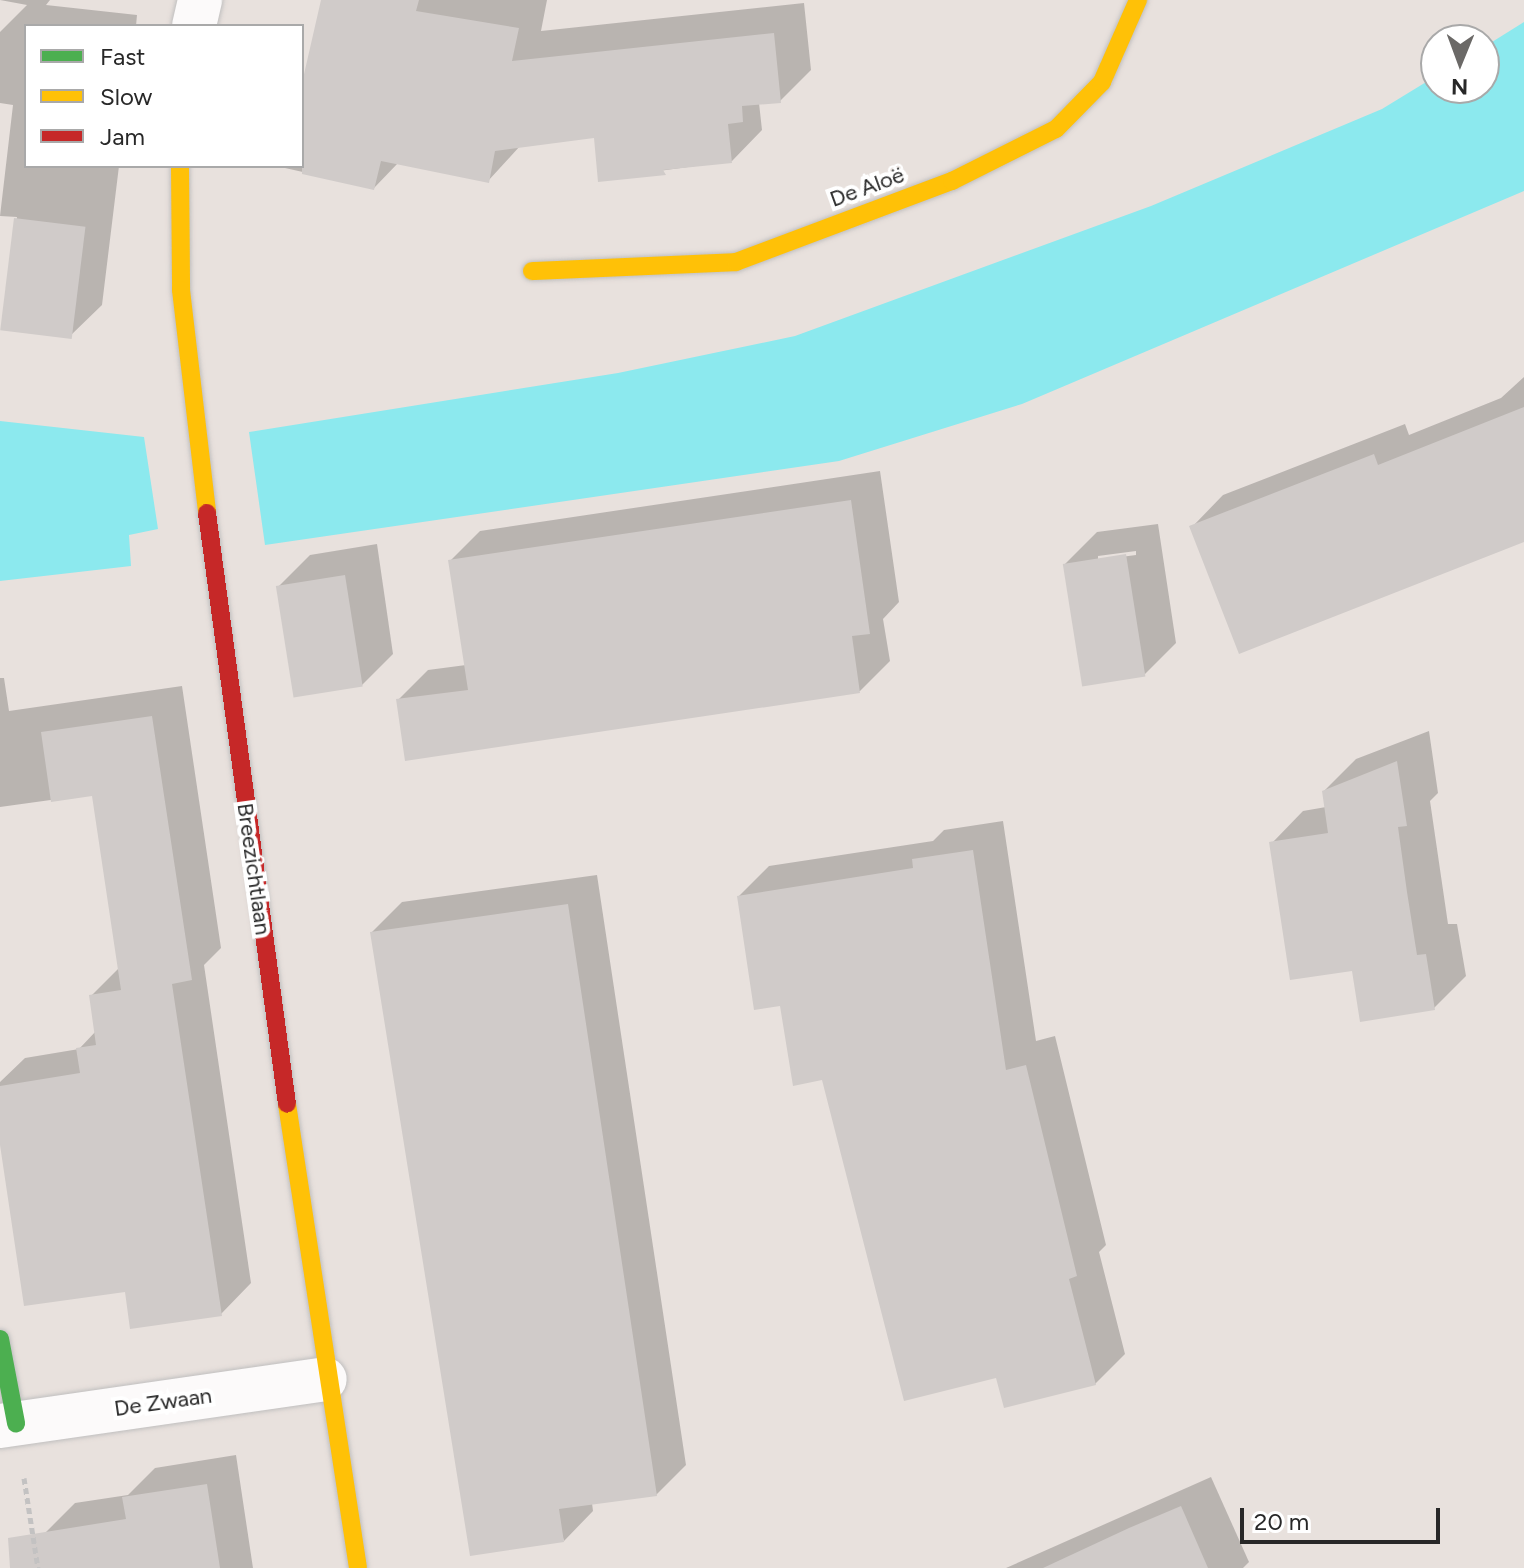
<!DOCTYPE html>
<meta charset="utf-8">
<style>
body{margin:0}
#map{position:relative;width:1524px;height:1568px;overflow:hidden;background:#e8e1dd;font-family:Figtree,sans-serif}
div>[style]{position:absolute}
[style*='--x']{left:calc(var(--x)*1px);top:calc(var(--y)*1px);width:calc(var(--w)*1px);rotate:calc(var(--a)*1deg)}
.water>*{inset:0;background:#8ce9ee}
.shadow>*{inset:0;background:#0003}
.building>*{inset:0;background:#d0cbc9;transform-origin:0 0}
.path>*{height:5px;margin-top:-2.5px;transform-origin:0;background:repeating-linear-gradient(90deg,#c3c2c2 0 6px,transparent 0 10px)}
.roads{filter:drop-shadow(0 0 2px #c0bfbf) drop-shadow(0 0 2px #c0bfbf)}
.street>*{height:44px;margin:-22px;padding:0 22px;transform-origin:22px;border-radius:22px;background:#fcfafa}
.fast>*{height:18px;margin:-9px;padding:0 9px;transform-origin:9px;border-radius:9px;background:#4caf50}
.slow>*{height:18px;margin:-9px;padding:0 9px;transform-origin:9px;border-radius:9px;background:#ffc107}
.jam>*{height:18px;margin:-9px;padding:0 9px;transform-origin:9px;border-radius:9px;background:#c62828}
span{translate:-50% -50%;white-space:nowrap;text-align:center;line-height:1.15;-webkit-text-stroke:8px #fff;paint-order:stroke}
.street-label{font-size:22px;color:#282828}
.legend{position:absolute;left:24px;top:24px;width:280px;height:144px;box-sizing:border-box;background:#fff;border:2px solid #a9a9a9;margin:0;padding:10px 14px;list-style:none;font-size:24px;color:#282828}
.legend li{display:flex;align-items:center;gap:16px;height:40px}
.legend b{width:40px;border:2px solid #a9a9a9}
.north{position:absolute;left:1420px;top:24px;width:80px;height:80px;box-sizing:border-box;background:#fff;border:2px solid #a9a9a9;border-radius:50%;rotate:181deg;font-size:22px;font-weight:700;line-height:32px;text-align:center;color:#282828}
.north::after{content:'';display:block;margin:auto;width:28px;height:36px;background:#6b6967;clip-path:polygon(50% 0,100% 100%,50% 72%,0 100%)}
.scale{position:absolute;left:1240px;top:1508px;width:200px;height:36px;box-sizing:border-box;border:4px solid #282828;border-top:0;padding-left:10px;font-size:24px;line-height:28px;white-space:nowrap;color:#282828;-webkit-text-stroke:6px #fff;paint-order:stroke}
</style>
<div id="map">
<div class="water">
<i style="clip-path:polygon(1524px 22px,1524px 191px,1022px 404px,839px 461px,265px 545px,249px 432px,618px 373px,795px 336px,1151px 206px,1382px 109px,1436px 76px,1436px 88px,1484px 88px,1484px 47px)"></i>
<i style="clip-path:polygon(0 421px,144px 437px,158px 529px,129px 535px,131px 566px,0 581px)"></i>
</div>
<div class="shadow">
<i style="clip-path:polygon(0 0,50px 0,46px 5px,137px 15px,136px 26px,26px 26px,26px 166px,119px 166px,102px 305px,70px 336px,3px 328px,17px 217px,0 216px,13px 105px,0 103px,0 32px,27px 5px)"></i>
<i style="clip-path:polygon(331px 0,547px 0,541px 31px,804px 3px,811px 70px,780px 101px,759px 103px,762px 130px,732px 161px,600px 179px,595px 136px,520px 146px,488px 181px,399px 162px,374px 188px,285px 168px,302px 166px,302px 92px)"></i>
<i style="clip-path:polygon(1524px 377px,1524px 539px,1192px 527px,1223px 495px,1405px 424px,1409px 435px,1501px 398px)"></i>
<i style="clip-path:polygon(880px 471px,899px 602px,883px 619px,890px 661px,860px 691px,398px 700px,428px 670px,466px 665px,450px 561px,480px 531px)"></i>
<i style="clip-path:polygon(evenodd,1158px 524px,1176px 643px,1144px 675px,1065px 564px,1097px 532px,1158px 524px,1136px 551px,1136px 555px,1098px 560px,1098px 556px,1136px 551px)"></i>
<i style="clip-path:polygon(377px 544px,393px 654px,361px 686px,278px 587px,310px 555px)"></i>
<i style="clip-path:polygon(0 678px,4px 678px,9px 711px,182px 686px,221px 948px,204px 965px,251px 1283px,221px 1314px,127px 1290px,0 1129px,0 1082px,25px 1058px,79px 1049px,96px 1031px,91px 996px,120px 967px,94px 794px,0 807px)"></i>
<i style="clip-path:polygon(1429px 731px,1438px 793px,1430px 801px,1448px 924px,1457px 924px,1466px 976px,1434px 1008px,1354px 969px,1272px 843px,1303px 811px,1326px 807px,1324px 791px,1356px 759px)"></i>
<i style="clip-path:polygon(1003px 821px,1036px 1041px,1055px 1036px,1106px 1245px,1099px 1252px,1125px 1354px,1095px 1384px,998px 1375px,781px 1004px,739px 896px,769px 866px,933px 841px,944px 830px)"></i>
<i style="clip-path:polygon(597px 875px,686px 1465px,656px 1495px,592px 1503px,593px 1511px,564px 1541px,372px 932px,402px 902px)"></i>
<i style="clip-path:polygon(236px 1455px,253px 1568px,50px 1568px,45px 1533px,75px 1503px,128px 1495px,155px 1468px)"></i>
<i style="clip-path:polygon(1211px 1477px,1249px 1562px,1243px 1568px,1006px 1568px)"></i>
</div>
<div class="building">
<i style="clip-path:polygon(321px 0,419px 0,416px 11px,519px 28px,512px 61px,774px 33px,781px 103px,742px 106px,743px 122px,728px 124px,732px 163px,663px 170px,666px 175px,598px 182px,594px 138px,495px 151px,489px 183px,381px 161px,374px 190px,302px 174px,302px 83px)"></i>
<i style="left:14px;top:218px;width:72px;height:113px;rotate:7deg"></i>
<i style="clip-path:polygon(1524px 407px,1524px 542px,1239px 654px,1189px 526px,1374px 454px,1378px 465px)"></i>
<i style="clip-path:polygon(851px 500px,870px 634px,852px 636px,860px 693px,405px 761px,396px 699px,468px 690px,448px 560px)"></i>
<i style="left:1126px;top:554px;width:124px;height:64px;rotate:81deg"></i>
<i style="left:345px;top:575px;width:113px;height:70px;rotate:81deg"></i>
<i style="clip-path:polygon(152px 716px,192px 980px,172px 984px,222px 1316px,130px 1329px,125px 1292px,24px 1306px,0 1145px,0 1086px,80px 1073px,76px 1048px,96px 1045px,89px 995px,121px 990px,92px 796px,51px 802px,41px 732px)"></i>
<i style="clip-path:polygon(1397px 761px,1407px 826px,1398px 827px,1407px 892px,1417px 955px,1426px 954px,1435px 1010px,1360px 1022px,1352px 971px,1290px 980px,1269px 842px,1328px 833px,1322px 791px)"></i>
<i style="clip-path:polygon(973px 850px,1006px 1070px,1026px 1065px,1077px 1276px,1069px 1279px,1096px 1385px,1004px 1408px,996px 1378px,904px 1401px,822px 1080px,793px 1086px,780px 1006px,754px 1010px,737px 896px,913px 868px,912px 859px)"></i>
<i style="clip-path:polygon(568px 904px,657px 1496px,559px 1509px,564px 1542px,470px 1556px,370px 932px)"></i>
<i style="clip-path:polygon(207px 1484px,220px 1568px,10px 1568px,8px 1538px,126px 1519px,122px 1497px)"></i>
<i style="clip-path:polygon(1181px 1506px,1208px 1568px,1043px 1568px,1129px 1528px)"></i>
</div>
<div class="path">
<i style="--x:24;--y:1478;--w:91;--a:81.2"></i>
</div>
<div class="roads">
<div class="street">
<i style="--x:194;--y:26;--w:27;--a:-77"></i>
<i style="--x:0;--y:1426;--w:328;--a:-8.2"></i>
</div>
<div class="fast">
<i style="--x:0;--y:1339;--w:86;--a:79.2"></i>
</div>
<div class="slow">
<i style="--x:180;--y:166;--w:124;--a:89.5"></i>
<i style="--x:181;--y:290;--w:225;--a:83.3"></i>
<i style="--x:532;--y:271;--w:204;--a:-2.5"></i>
<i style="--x:736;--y:262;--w:231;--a:-20.6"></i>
<i style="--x:952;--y:181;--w:116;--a:-26.6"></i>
<i style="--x:1056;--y:129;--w:66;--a:-45.6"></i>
<i style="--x:1102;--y:82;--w:90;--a:-66.3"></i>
<i style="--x:287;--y:1104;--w:469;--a:81.3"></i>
</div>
<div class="jam">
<i style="--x:207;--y:513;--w:596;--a:82.29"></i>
</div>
</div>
<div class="street-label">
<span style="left:867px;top:187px;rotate:-20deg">De Aloë</span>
<span style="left:254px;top:869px;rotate:82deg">Breezichtlaan</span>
<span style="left:163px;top:1402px;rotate:-8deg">De Zwaan</span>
</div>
<ul class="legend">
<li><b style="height:10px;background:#4caf50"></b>Fast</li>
<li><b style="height:10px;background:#ffc107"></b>Slow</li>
<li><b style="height:10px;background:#c62828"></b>Jam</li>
</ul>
<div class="north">N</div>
<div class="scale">20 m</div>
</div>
